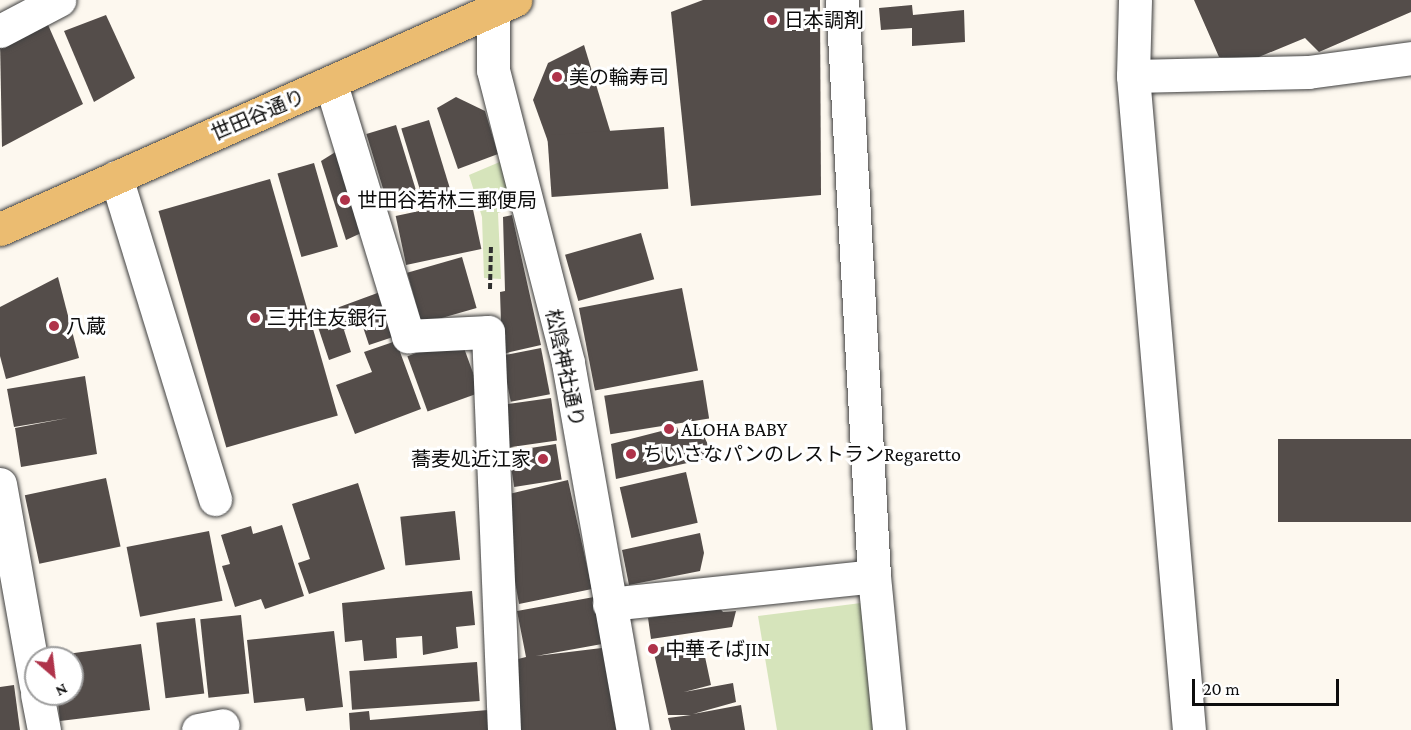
<!DOCTYPE html>
<meta charset="utf-8">
<style>
body{margin:0}
#map{position:relative;width:1411px;height:730px;overflow:hidden;background:#fdf8ef;font-family:"Crimson Pro","Noto Sans JP",serif}
div>[style]{position:absolute}
[style*='--x']{left:calc(var(--x)*1px);top:calc(var(--y)*1px);width:calc(var(--w)*1px);rotate:calc(var(--a)*1deg)}
.green>*{inset:0;background:#d6e4bb}
.building>*{inset:0;background:#544d4a;transform-origin:0 0}
.path>*{height:4px;margin-top:-2px;transform-origin:0;background:repeating-linear-gradient(90deg,#2f2f2f 0 6px,transparent 0 9px)}
.roads{filter:drop-shadow(0 0 2px #404040) drop-shadow(0 0 2px #404040)}
.minor>*{height:33px;margin:-16.5px;padding:0 16.5px;transform-origin:16.5px;border-radius:16.5px;background:#fff}
.major>*{height:33px;margin:-16.5px;padding:0 16.5px;transform-origin:16.5px;border-radius:16.5px;background:#ebbc71}
.dots>*{width:16px;height:16px;translate:-50% -50%;box-sizing:border-box;border:3px solid #fff;border-radius:50%}
span{translate:-50% -50%;white-space:nowrap;text-align:center;line-height:1.15;-webkit-text-stroke:6px #fff;paint-order:stroke}
.poi-label{font-size:20px;color:#0d0d0d}
.left{translate:0 -50%;text-align:left}
.right{translate:-100% -50%;text-align:right}
.street-label{font-size:20px;color:#0d0d0d}
.north{position:absolute;left:24px;top:646px;width:60px;height:60px;box-sizing:border-box;background:#fff;border:2px solid #9e9e9e;border-radius:50%;rotate:152deg;font-size:16px;font-weight:700;line-height:24px;text-align:center;color:#0d0d0d}
.north::after{content:'';display:block;margin:auto;width:21px;height:27px;background:#af334a;clip-path:polygon(50% 0,100% 100%,50% 72%,0 100%)}
.scale{position:absolute;left:1192px;top:679px;width:147px;height:27px;box-sizing:border-box;border:3px solid #0d0d0d;border-top:0;padding-left:8px;font-size:18px;line-height:21px;white-space:nowrap;color:#0d0d0d;-webkit-text-stroke:4px #fff;paint-order:stroke}
</style>
<div id="map">
<div class="green">
<i style="clip-path:polygon(502px 161px,515px 207px,498px 213px,501px 279px,484px 278px,482px 217px,469px 175px)"></i>
<i style="clip-path:polygon(861px 603px,873px 730px,777px 730px,758px 616px)"></i>
</div>
<div class="building">
<i style="clip-path:polygon(703px 0,820px 0,821px 195px,691px 206px,671px 12px)"></i>
<i style="clip-path:polygon(1194px 0,1411px 0,1411px 12px,1319px 52px,1305px 38px,1254px 59px,1219px 57px)"></i>
<i style="clip-path:polygon(912px 5px,913px 15px,964px 10px,965px 42px,912px 46px,912px 28px,881px 30px,879px 8px)"></i>
<i style="clip-path:polygon(106px 15px,135px 78px,94px 102px,64px 31px)"></i>
<i style="clip-path:polygon(45px 18px,83px 104px,2px 147px,0 40px)"></i>
<i style="clip-path:polygon(584px 45px,611px 134px,551px 150px,533px 100px,548px 63px)"></i>
<i style="clip-path:polygon(456px 97px,485px 111px,498px 154px,458px 169px,437px 108px)"></i>
<i style="left:429px;top:120px;width:82px;height:29px;rotate:73deg"></i>
<i style="left:396px;top:125px;width:78px;height:31px;rotate:73deg"></i>
<i style="left:664px;top:127px;width:62px;height:117px;rotate:86deg"></i>
<i style="clip-path:polygon(345px 146px,370px 229px,346px 240px,321px 161px)"></i>
<i style="left:314px;top:163px;width:87px;height:38px;rotate:74deg"></i>
<i style="left:270px;top:179px;width:246px;height:116px;rotate:74deg"></i>
<i style="left:471px;top:200px;width:50px;height:77px;rotate:78deg"></i>
<i style="clip-path:polygon(512px 215px,541px 345px,502px 354px,500px 292px,505px 291px,503px 217px)"></i>
<i style="left:641px;top:233px;width:48px;height:79px;rotate:74deg"></i>
<i style="left:462px;top:257px;width:53px;height:57px;rotate:74deg"></i>
<i style="clip-path:polygon(58px 277px,79px 358px,6px 379px,0 356px,0 307px)"></i>
<i style="clip-path:polygon(391px 288px,399px 335px,369px 345px,362px 324px,344px 330px,351px 352px,329px 360px,318px 327px,338px 319px,334px 309px)"></i>
<i style="left:682px;top:288px;width:84px;height:105px;rotate:79deg"></i>
<i style="left:460px;top:337px;width:59px;height:56px;rotate:70deg"></i>
<i style="clip-path:polygon(396px 341px,421px 409px,355px 434px,336px 385px,372px 372px,364px 352px)"></i>
<i style="left:541px;top:348px;width:47px;height:40px;rotate:79deg"></i>
<i style="clip-path:polygon(85px 376px,97px 454px,21px 467px,15px 428px,68px 418px,14px 427px,7px 389px)"></i>
<i style="left:703px;top:380px;width:39px;height:100px;rotate:81deg"></i>
<i style="left:551px;top:398px;width:43px;height:50px;rotate:82deg"></i>
<i style="clip-path:polygon(677px 427px,680px 437px,700px 428px,714px 457px,616px 479px,611px 444px)"></i>
<i style="left:1411px;top:439px;width:83px;height:133px;rotate:90deg"></i>
<i style="left:556px;top:444px;width:36px;height:48px;rotate:81deg"></i>
<i style="left:686px;top:472px;width:52px;height:68px;rotate:77deg"></i>
<i style="left:106px;top:478px;width:70px;height:83px;rotate:78deg"></i>
<i style="clip-path:polygon(568px 480px,592px 589px,519px 604px,506px 532px,513px 531px,505px 495px)"></i>
<i style="clip-path:polygon(358px 483px,385px 569px,309px 594px,298px 563px,310px 559px,292px 504px)"></i>
<i style="left:455px;top:511px;width:49px;height:55px;rotate:84deg"></i>
<i style="clip-path:polygon(282px 525px,304px 596px,265px 609px,261px 599px,235px 607px,222px 566px,230px 564px,221px 535px,251px 526px,253px 534px)"></i>
<i style="left:209px;top:531px;width:71px;height:84px;rotate:79deg"></i>
<i style="clip-path:polygon(700px 533px,704px 553px,700px 571px,629px 585px,622px 550px)"></i>
<i style="clip-path:polygon(472px 591px,475px 625px,456px 627px,458px 648px,423px 655px,422px 636px,396px 638px,397px 658px,364px 661px,362px 640px,345px 642px,342px 603px)"></i>
<i style="clip-path:polygon(594px 597px,602px 644px,536px 656px,610px 647px,620px 730px,520px 730px,510px 661px,526px 657px,517px 611px)"></i>
<i style="clip-path:polygon(719px 607px,723px 612px,736px 611px,732px 627px,651px 639px,648px 618px)"></i>
<i style="left:241px;top:615px;width:79px;height:41px;rotate:84deg"></i>
<i style="left:195px;top:618px;width:76px;height:39px;rotate:83deg"></i>
<i style="clip-path:polygon(334px 631px,343px 707px,306px 711px,304px 698px,254px 703px,247px 640px)"></i>
<i style="clip-path:polygon(701px 638px,711px 685px,684px 692px,733px 683px,736px 702px,693px 714px,741px 705px,745px 730px,671px 730px,668px 718px,691px 715px,668px 715px,653px 649px)"></i>
<i style="clip-path:polygon(141px 644px,150px 710px,60px 721px,57px 694px,72px 694px,72px 658px,52px 656px)"></i>
<i style="left:477px;top:662px;width:39px;height:128px;rotate:86deg"></i>
<i style="clip-path:polygon(14px 685px,20px 730px,0 730px,0 687px)"></i>
<i style="clip-path:polygon(488px 710px,489px 730px,350px 730px,349px 713px,369px 711px,370px 720px)"></i>
</div>
<div class="path">
<i style="--x:490;--y:289;--w:44;--a:-88.7"></i>
</div>
<div class="roads">
<div class="minor">
<i style="--x:493;--y:0;--w:70;--a:90"></i>
<i style="--x:493;--y:70;--w:302;--a:75.6"></i>
<i style="--x:568;--y:363;--w:373;--a:80"></i>
<i style="--x:842;--y:0;--w:577;--a:86.82"></i>
<i style="--x:874;--y:576;--w:155;--a:84.4"></i>
<i style="--x:1135;--y:0;--w:76;--a:91.5"></i>
<i style="--x:1133;--y:76;--w:656;--a:85.11"></i>
<i style="--x:0;--y:31;--w:67;--a:-27.7"></i>
<i style="--x:1133;--y:76;--w:175;--a:-1.3"></i>
<i style="--x:1308;--y:72;--w:104;--a:-7.7"></i>
<i style="--x:331;--y:84;--w:264;--a:73"></i>
<i style="--x:408;--y:336;--w:80;--a:-2.9"></i>
<i style="--x:488;--y:332;--w:398;--a:87.7"></i>
<i style="--x:116;--y:177;--w:337;--a:72.9"></i>
<i style="--x:0;--y:484;--w:205;--a:79.9"></i>
<i style="--x:609;--y:604;--w:266;--a:-6"></i>
<i style="--x:37;--y:694;--w:37;--a:79"></i>
<i style="--x:198;--y:730;--w:25;--a:-11"></i>
</div>
<div class="major">
<i style="--x:0;--y:229;--w:564;--a:-23.97"></i>
</div>
</div>
<div class="dots">
<i style="left:772px;top:20px;background:#af334a"></i>
<i style="left:557px;top:77px;background:#af334a"></i>
<i style="left:345px;top:200px;background:#af334a"></i>
<i style="left:255px;top:318px;background:#af334a"></i>
<i style="left:54px;top:326px;background:#af334a"></i>
<i style="left:669px;top:429px;background:#af334a"></i>
<i style="left:631px;top:454px;background:#af334a"></i>
<i style="left:543px;top:459px;background:#af334a"></i>
<i style="left:653px;top:649px;background:#af334a"></i>
</div>
<div class="poi-label">
<span class="left" style="left:784px;top:20px">日本調剤</span>
<span class="left" style="left:569px;top:77px">美の輪寿司</span>
<span class="left" style="left:357px;top:200px">世田谷若林三郵便局</span>
<span class="left" style="left:267px;top:318px">三井住友銀行</span>
<span class="left" style="left:66px;top:326px">八蔵</span>
<span class="left" style="left:681px;top:429px">ALOHA BABY</span>
<span class="left" style="left:643px;top:454px">ちいさなパンのレストランRegaretto</span>
<span class="right" style="left:531px;top:459px">蕎麦処近江家</span>
<span class="left" style="left:665px;top:649px">中華そばJIN</span>
</div>
<div class="street-label">
<span style="left:258px;top:115px;rotate:-23deg">世田谷通り</span>
<span style="left:565px;top:368px;rotate:78deg">松陰神社通り</span>
</div>
<div class="north">N</div>
<div class="scale">20 m</div>
</div>
